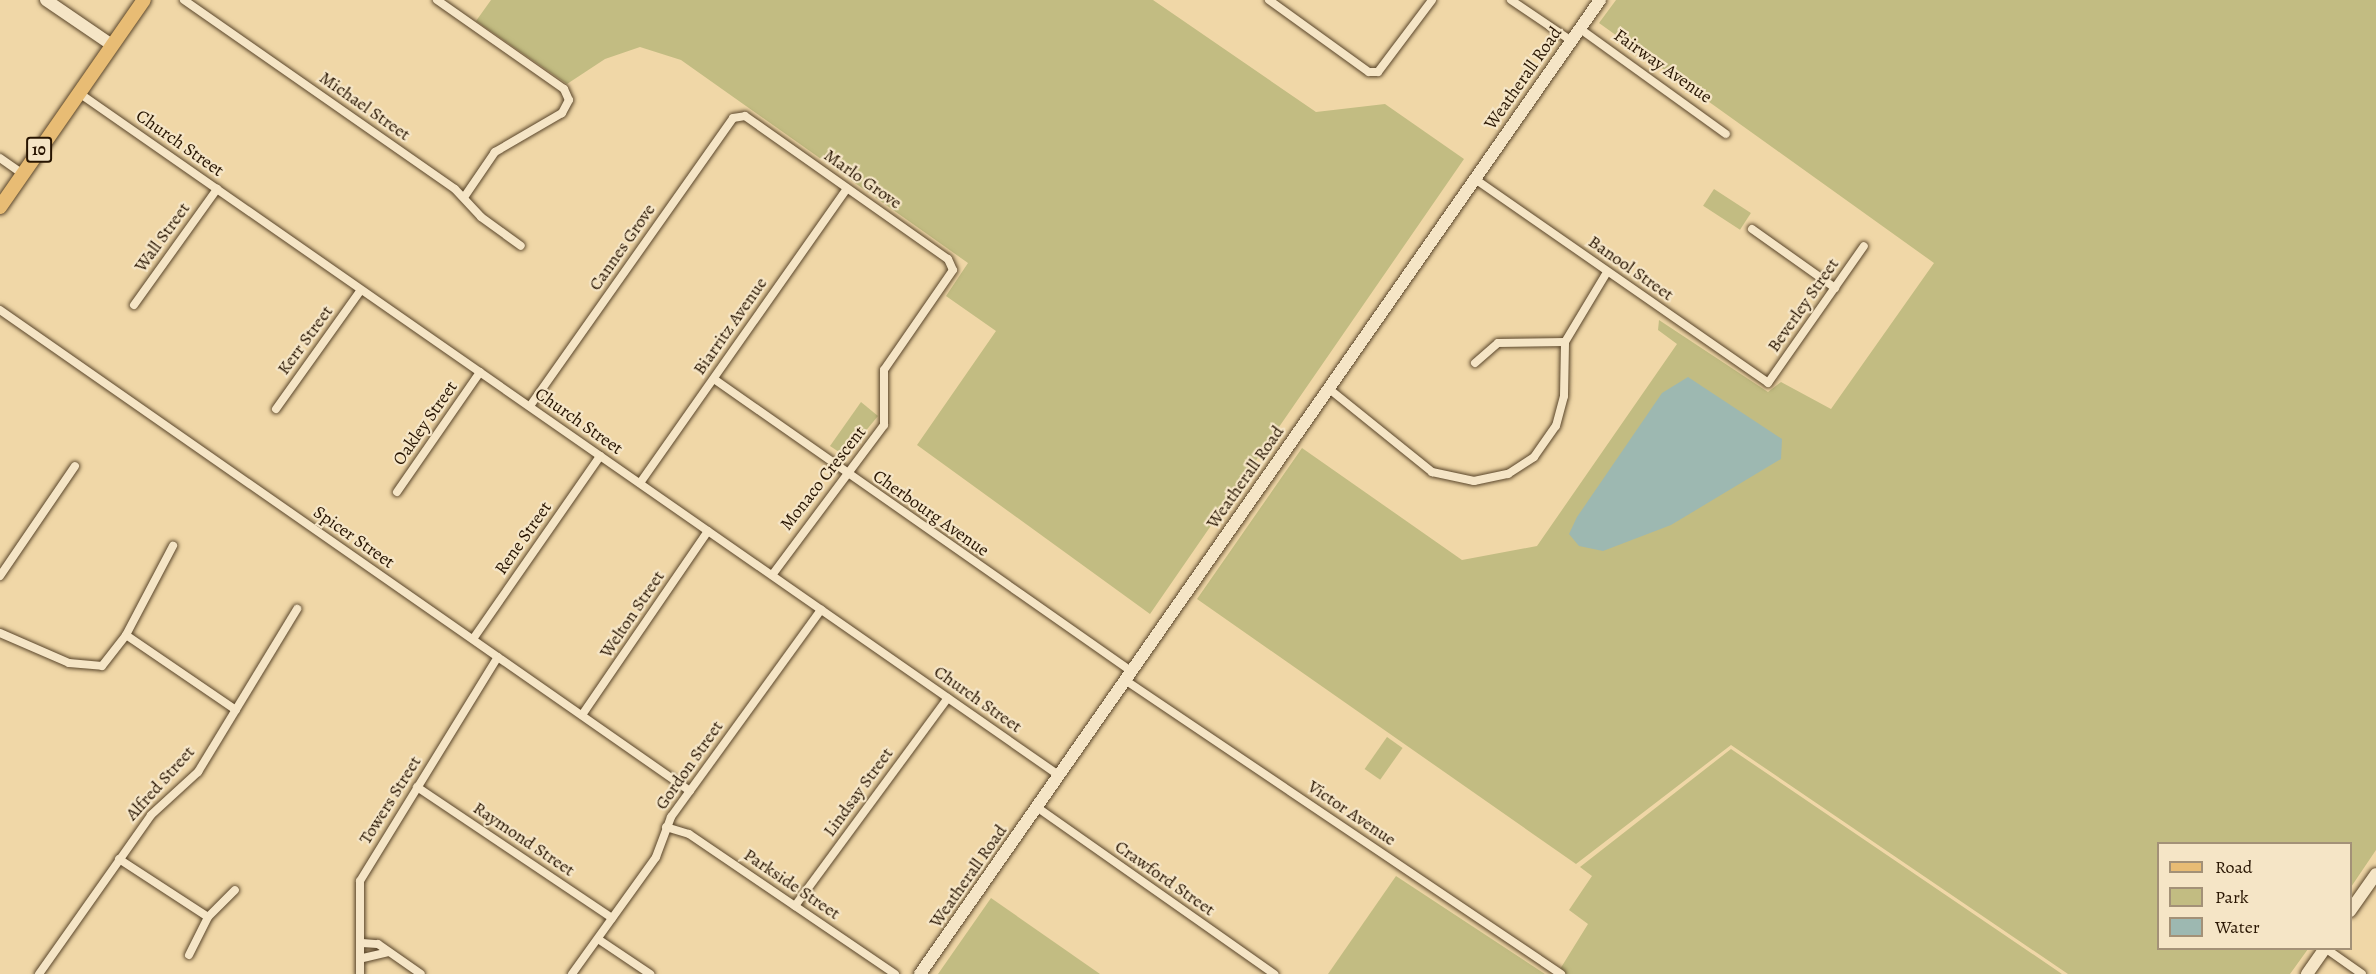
<!DOCTYPE html>
<style>
body{margin:0}
#map{position:relative;width:2376px;height:974px;overflow:hidden;background:#f0d7a7;font-family:Alegreya,serif}
div>[style]{position:absolute}
[style*='--x']{left:calc(var(--x)*1px);top:calc(var(--y)*1px);width:calc(var(--w)*1px);rotate:calc(var(--a)*1deg)}
.green>*{inset:0;background:#c2bc82;transform-origin:0 0}
.water>*{inset:0;background:#9db8b1}
.roads{filter:drop-shadow(0 0 2px #59452a) drop-shadow(0 0 2px #59452a)}
.street>*{height:8px;margin:-4px;padding:0 4px;transform-origin:4px;border-radius:4px;background:#f5e5c6}
.secondary>*{height:12px;margin:-6px;padding:0 6px;transform-origin:6px;border-radius:6px;background:#f5e5c6}
.primary>*{height:14px;margin:-7px;padding:0 7px;transform-origin:7px;border-radius:7px;background:#e8bc74}
span{translate:-50% -50%;white-space:nowrap;text-align:center;line-height:1.15;-webkit-text-stroke:4.5px #f5e5c6;paint-order:stroke}
.shield-label span{padding:2px 4px;background:#f5e5c6;border:2px solid;border-radius:4px;-webkit-text-stroke-width:0}
.shield-label{font-size:16px;color:#271401;font-weight:700}
.street-label{font-size:18px;color:#271401}
.legend{position:absolute;left:2157px;top:842px;width:195px;height:108px;box-sizing:border-box;background:#f5e5c6;border:2px solid #a39177;margin:0;padding:8px 10px;list-style:none;font-size:18px;color:#271401}
.legend li{display:flex;align-items:center;gap:12px;height:30px}
.legend b{width:30px;border:2px solid #a39177}
</style>
<div id="map">
<div class="green">
<i style="clip-path:polygon(491px 0,1153px 0,1316px 112px,1385px 104px,1464px 159px,1150px 614px,917px 445px,996px 331px,946px 296px,968px 263px,681px 60px,640px 47px,605px 59px,567px 84px,476px 21px)"></i>
<i style="clip-path:polygon(1616px 0,2376px 0,2376px 850px,2351px 887px,2350px 844px,2158px 844px,2158px 948px,2308px 949px,2290px 974px,2068px 974px,1731px 745px,1576px 864px,1197px 599px,1302px 448px,1462px 560px,1537px 546px,1677px 344px,1658px 330px,1659px 320px,1768px 392px,1781px 382px,1831px 409px,1934px 263px,1599px 23px)"></i>
<i style="left:1714px;top:189px;width:44px;height:20px;rotate:33deg"></i>
<i style="clip-path:polygon(861px 402px,878px 416px,845px 456px,830px 446px)"></i>
<i style="left:1387px;top:737px;width:19px;height:39px;rotate:35deg"></i>
<i style="clip-path:polygon(1731px 749px,2062px 974px,1557px 974px,1588px 924px,1569px 910px,1592px 876px,1580px 867px)"></i>
<i style="clip-path:polygon(1396px 876px,1545px 974px,1328px 974px)"></i>
<i style="clip-path:polygon(991px 898px,1100px 974px,938px 974px)"></i>
</div>
<div class="water">
<i style="clip-path:polygon(1688px 377px,1782px 439px,1781px 459px,1671px 525px,1603px 551px,1579px 546px,1569px 534px,1577px 517px,1662px 393px)"></i>
</div>
<div class="roads">
<div class="street">
<i style="--x:184;--y:0;--w:330;--a:34.9"></i>
<i style="--x:455;--y:189;--w:38;--a:47"></i>
<i style="--x:481;--y:217;--w:49;--a:35.9"></i>
<i style="--x:437;--y:0;--w:155;--a:35"></i>
<i style="--x:564;--y:89;--w:12;--a:66"></i>
<i style="--x:569;--y:100;--w:15;--a:118"></i>
<i style="--x:562;--y:113;--w:78;--a:149.8"></i>
<i style="--x:495;--y:152;--w:53;--a:124.3"></i>
<i style="--x:1269;--y:0;--w:123;--a:35.8"></i>
<i style="--x:1369;--y:72;--w:9;--a:0"></i>
<i style="--x:1378;--y:72;--w:90;--a:-53.1"></i>
<i style="--x:1511;--y:0;--w:71;--a:34.1"></i>
<i style="--x:1579;--y:28;--w:181;--a:35.8"></i>
<i style="--x:79;--y:93;--w:1195;--a:34.85"></i>
<i style="--x:0;--y:158;--w:28;--a:35"></i>
<i style="--x:1475;--y:179;--w:357;--a:34.8"></i>
<i style="--x:1768;--y:383;--w:167;--a:-55"></i>
<i style="--x:1752;--y:229;--w:102;--a:35.4"></i>
<i style="--x:134;--y:305;--w:143;--a:-54.4"></i>
<i style="--x:0;--y:310;--w:841;--a:34.88"></i>
<i style="--x:1475;--y:363;--w:30;--a:-41"></i>
<i style="--x:1498;--y:343;--w:67;--a:-0.9"></i>
<i style="--x:714;--y:379;--w:509;--a:35"></i>
<i style="--x:1328;--y:388;--w:134;--a:38.9"></i>
<i style="--x:1432;--y:472;--w:43;--a:12.1"></i>
<i style="--x:1474;--y:481;--w:35;--a:-12"></i>
<i style="--x:1508;--y:474;--w:31;--a:-33"></i>
<i style="--x:1534;--y:457;--w:38;--a:-55"></i>
<i style="--x:1556;--y:426;--w:31;--a:-75"></i>
<i style="--x:1564;--y:396;--w:54;--a:-88.9"></i>
<i style="--x:1565;--y:342;--w:82;--a:-59"></i>
<i style="--x:530;--y:406;--w:352;--a:-54.8"></i>
<i style="--x:733;--y:118;--w:12;--a:-9"></i>
<i style="--x:745;--y:116;--w:248;--a:35.2"></i>
<i style="--x:948;--y:259;--w:12;--a:66"></i>
<i style="--x:953;--y:270;--w:121;--a:124.6"></i>
<i style="--x:884;--y:370;--w:55;--a:90"></i>
<i style="--x:884;--y:425;--w:187;--a:126.7"></i>
<i style="--x:276;--y:409;--w:146;--a:-54.5"></i>
<i style="--x:640;--y:483;--w:360;--a:-54.9"></i>
<i style="--x:397;--y:492;--w:146;--a:-55.3"></i>
<i style="--x:0;--y:576;--w:133;--a:-55.7"></i>
<i style="--x:0;--y:633;--w:75;--a:23.5"></i>
<i style="--x:69;--y:663;--w:33;--a:5"></i>
<i style="--x:102;--y:666;--w:39;--a:-52"></i>
<i style="--x:126;--y:635;--w:101;--a:-62.2"></i>
<i style="--x:126;--y:635;--w:133;--a:34.3"></i>
<i style="--x:473;--y:639;--w:223;--a:-55.2"></i>
<i style="--x:1125;--y:680;--w:526;--a:33.99"></i>
<i style="--x:582;--y:715;--w:223;--a:-55.6"></i>
<i style="--x:417;--y:787;--w:235;--a:33.9"></i>
<i style="--x:1038;--y:808;--w:289;--a:35.1"></i>
<i style="--x:666;--y:827;--w:24;--a:17"></i>
<i style="--x:689;--y:834;--w:249;--a:34.2"></i>
<i style="--x:119;--y:859;--w:106;--a:33.1"></i>
<i style="--x:795;--y:906;--w:258;--a:-53.7"></i>
<i style="--x:598;--y:939;--w:63;--a:33.9"></i>
<i style="--x:362;--y:943;--w:16;--a:4"></i>
<i style="--x:378;--y:944;--w:52;--a:34.9"></i>
<i style="--x:2325;--y:948;--w:45;--a:35.1"></i>
<i style="--x:189;--y:955;--w:42;--a:-63.4"></i>
<i style="--x:208;--y:917;--w:38;--a:-45"></i>
<i style="--x:363;--y:958;--w:26;--a:-13"></i>
<i style="--x:39;--y:974;--w:194;--a:-54.8"></i>
<i style="--x:151;--y:815;--w:64;--a:-42.5"></i>
<i style="--x:198;--y:772;--w:191;--a:-58.7"></i>
<i style="--x:360;--y:974;--w:93;--a:-90"></i>
<i style="--x:360;--y:881;--w:263;--a:-58.4"></i>
<i style="--x:572;--y:974;--w:144;--a:-54.3"></i>
<i style="--x:656;--y:857;--w:43;--a:-69.4"></i>
<i style="--x:671;--y:817;--w:256;--a:-54.1"></i>
</div>
<div class="secondary">
<i style="--x:46;--y:0;--w:80;--a:34.3"></i>
<i style="--x:2350;--y:911;--w:45;--a:-54.9"></i>
<i style="--x:920;--y:974;--w:1188;--a:-55.08"></i>
<i style="--x:2307;--y:974;--w:32;--a:-55"></i>
</div>
<div class="primary">
<i style="--x:0;--y:207;--w:252;--a:-55.2"></i>
</div>
</div>
<div class="shield-label">
<span style="left:39px;top:150px">10</span>
</div>
<div class="street-label">
<span style="left:1663px;top:66px;rotate:35deg">Fairway Avenue</span>
<span style="left:1523px;top:78px;rotate:-55deg">Weatherall Road</span>
<span style="left:365px;top:106px;rotate:35deg">Michael Street</span>
<span style="left:180px;top:143px;rotate:35deg">Church Street</span>
<span style="left:863px;top:179px;rotate:35deg">Marlo Grove</span>
<span style="left:162px;top:237px;rotate:-54deg">Wall Street</span>
<span style="left:622px;top:247px;rotate:-55deg">Cannes Grove</span>
<span style="left:1631px;top:268px;rotate:35deg">Banool Street</span>
<span style="left:1803px;top:305px;rotate:-55deg">Beverley Street</span>
<span style="left:730px;top:326px;rotate:-55deg">Biarritz Avenue</span>
<span style="left:305px;top:340px;rotate:-54deg">Kerr Street</span>
<span style="left:579px;top:421px;rotate:35deg">Church Street</span>
<span style="left:425px;top:423px;rotate:-55deg">Oakley Street</span>
<span style="left:1245px;top:477px;rotate:-55deg">Weatherall Road</span>
<span style="left:823px;top:478px;rotate:-52deg">Monaco Crescent</span>
<span style="left:931px;top:513px;rotate:35deg">Cherbourg Avenue</span>
<span style="left:354px;top:537px;rotate:35deg">Spicer Street</span>
<span style="left:523px;top:538px;rotate:-55deg">Rene Street</span>
<span style="left:632px;top:614px;rotate:-56deg">Welton Street</span>
<span style="left:978px;top:699px;rotate:35deg">Church Street</span>
<span style="left:689px;top:765px;rotate:-55deg">Gordon Street</span>
<span style="left:160px;top:783px;rotate:-48deg">Alfred Street</span>
<span style="left:858px;top:792px;rotate:-54deg">Lindsay Street</span>
<span style="left:390px;top:800px;rotate:-58deg">Towers Street</span>
<span style="left:1352px;top:813px;rotate:34deg">Victor Avenue</span>
<span style="left:524px;top:839px;rotate:34deg">Raymond Street</span>
<span style="left:968px;top:876px;rotate:-55deg">Weatherall Road</span>
<span style="left:1165px;top:878px;rotate:35deg">Crawford Street</span>
<span style="left:792px;top:884px;rotate:34deg">Parkside Street</span>
</div>
<ul class="legend">
<li><b style="height:8px;background:#e8bc74"></b>Road</li>
<li><b style="height:16px;background:#c2bc82"></b>Park</li>
<li><b style="height:16px;background:#9db8b1"></b>Water</li>
</ul>
</div>
